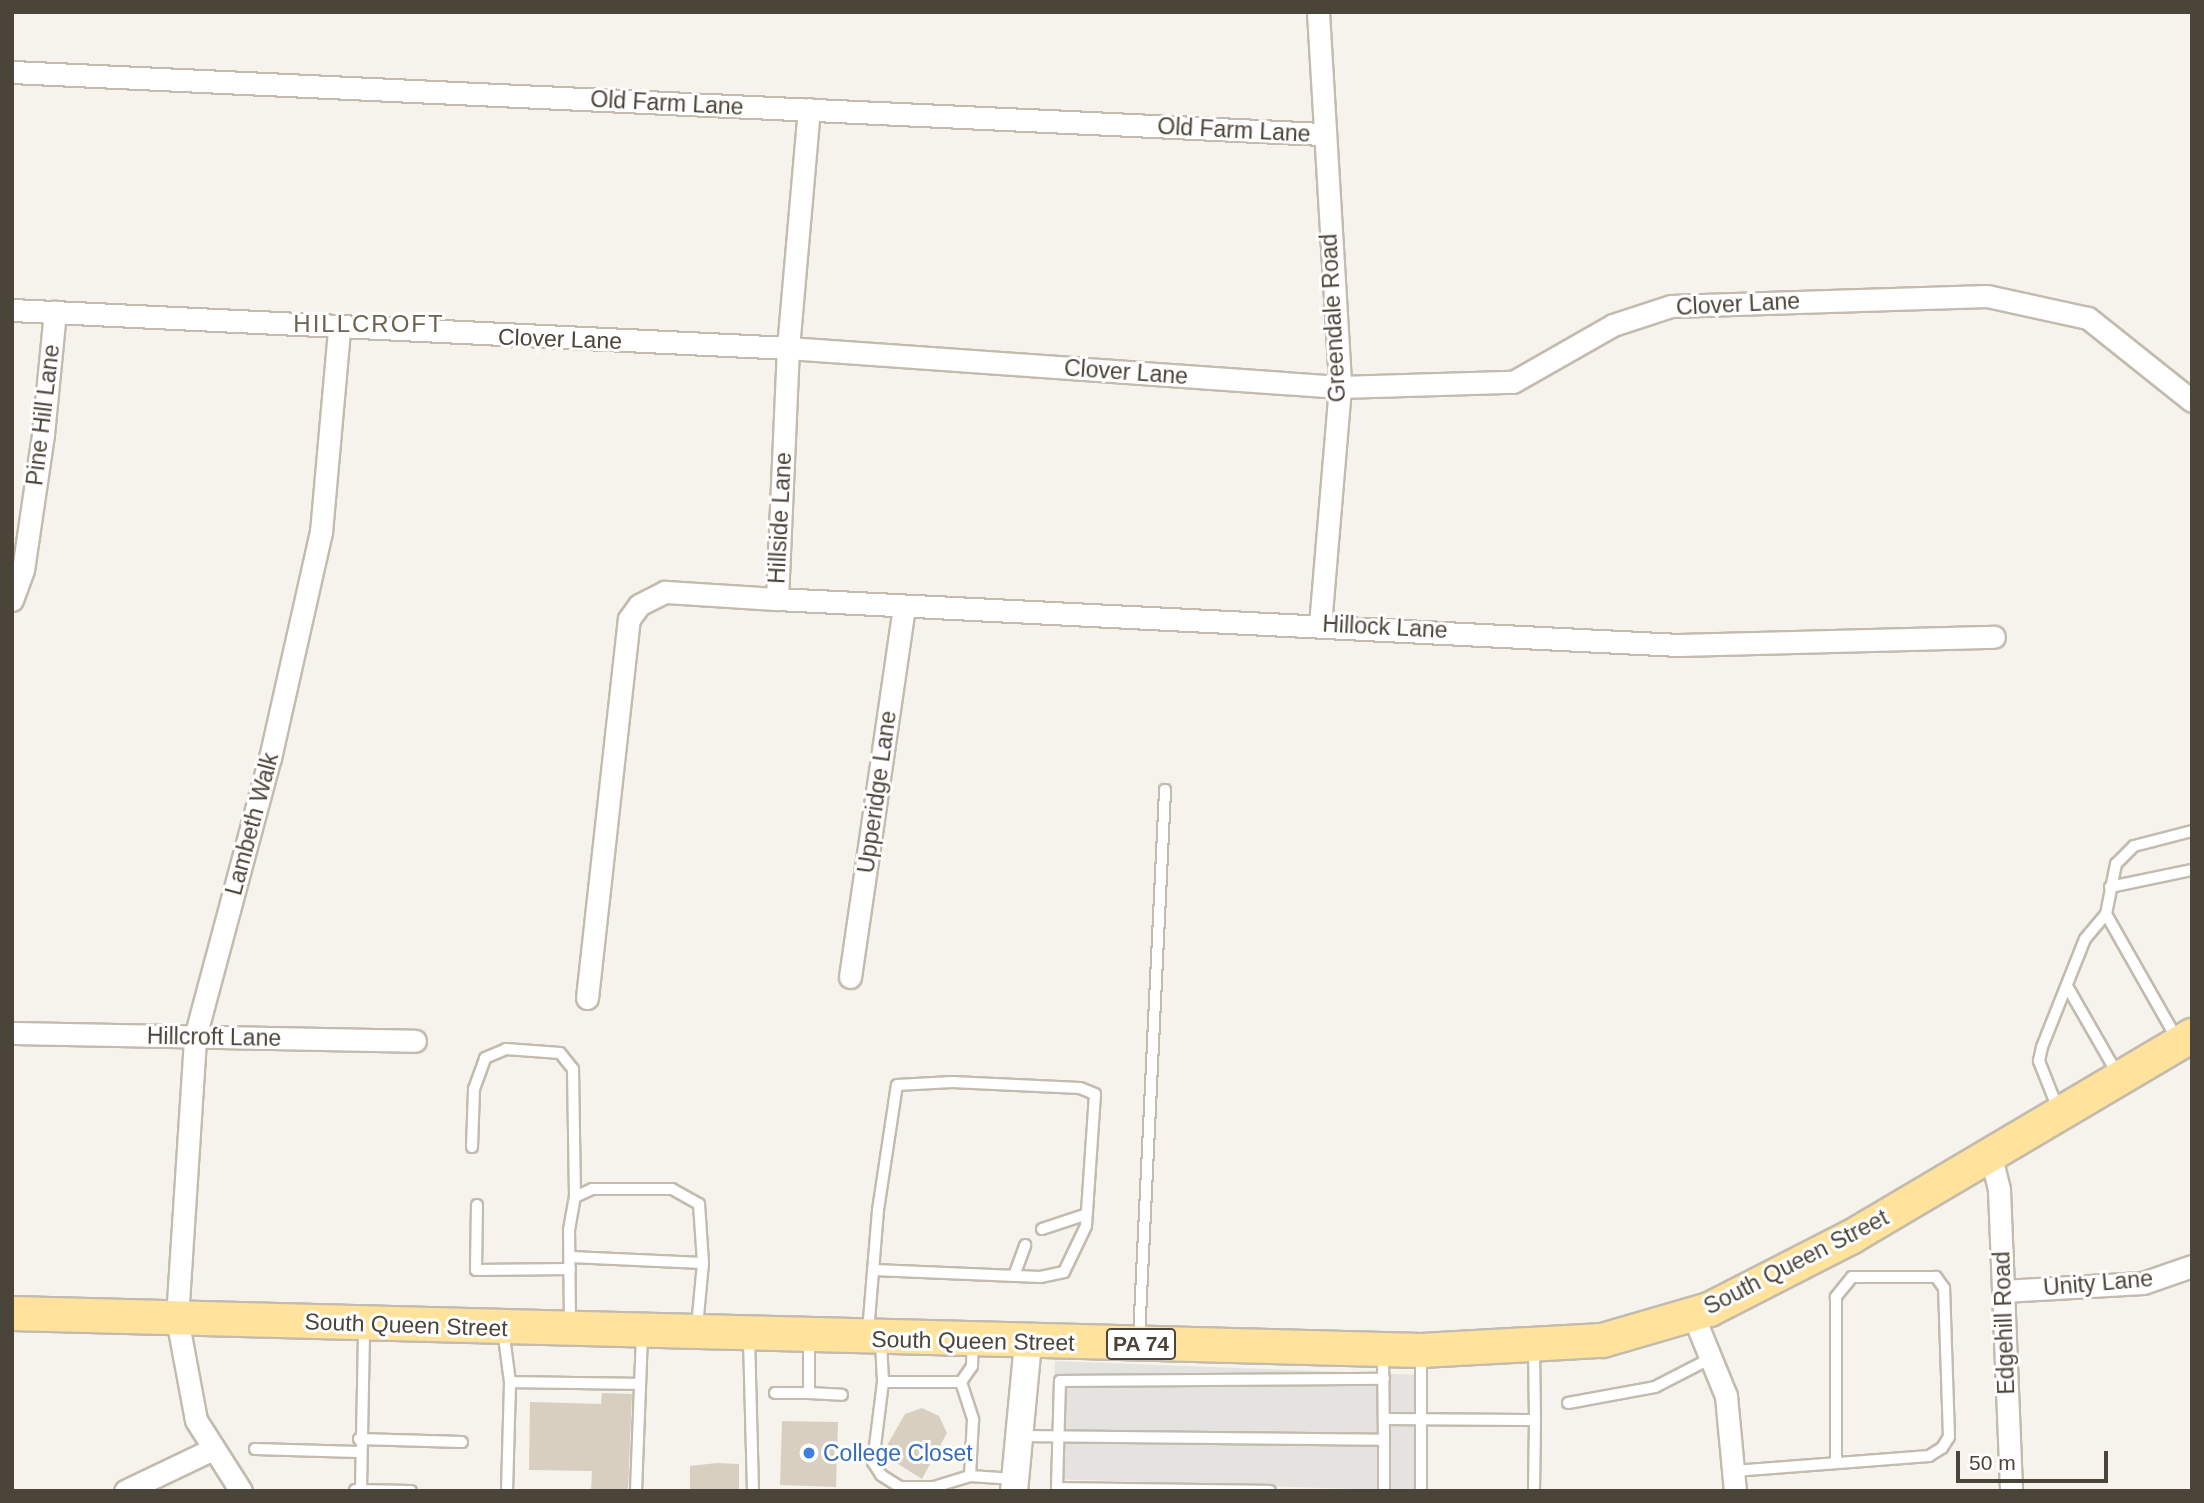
<!DOCTYPE html>
<style>
body{margin:0}
#map{position:relative;width:2204px;height:1503px;overflow:hidden;background:#f6f3ec;font-family:Helvetica,sans-serif}
div>[style]{position:absolute}
[style*='--x']{left:calc(var(--x)*1px);top:calc(var(--y)*1px);width:calc(var(--w)*1px);rotate:calc(var(--a)*1deg)}
.parking>*{inset:0;background:#e5e3e0}
.building>*{inset:0;background:#d8cfc1}
.roads{filter:drop-shadow(2px 0 #c2bbae) drop-shadow(-2px 0 #c2bbae) drop-shadow(0 2px #c2bbae) drop-shadow(0 -2px #c2bbae)}
.service>*{height:10px;margin:-5px;padding:0 5px;transform-origin:5px;border-radius:5px;background:#fff}
.minor>*{height:21px;margin:-10.5px;padding:0 10.5px;transform-origin:10.5px;border-radius:10.5px;background:#fff}
.tertiary>*{height:26px;margin:-13px;padding:0 13px;transform-origin:13px;border-radius:13px;background:#fff}
.primary>*{height:33px;margin:-16.5px;padding:0 16.5px;transform-origin:16.5px;border-radius:16.5px;background:#ffe39c}
.dots>*{width:19px;height:19px;translate:-50% -50%;box-sizing:border-box;border:4px solid #fff;border-radius:50%}
span{translate:-50% -50%;white-space:nowrap;text-align:center;line-height:1.15;-webkit-text-stroke:6px #fff;paint-order:stroke}
.shield-label span{padding:2px 5px;background:#fff;border:2px solid;border-radius:5px;-webkit-text-stroke-width:0}
.shield-label{font-size:21px;color:#4b4439;font-weight:700}
.street-label{font-size:23px;color:#4b4439}
.shop-label{font-size:23px;color:#366cbe}
.left{translate:0 -50%;text-align:left}
.neighbourhood-label{font-size:24px;color:#6e6250;letter-spacing:2px}
.frame{position:absolute;inset:0;border:14px solid #4b4439;pointer-events:none}
.scale{position:absolute;left:1956px;top:1451px;width:152px;height:32px;box-sizing:border-box;border:4px solid #4b4439;border-top:0;padding-left:9px;font-size:21px;line-height:24px;white-space:nowrap;color:#4b4439;-webkit-text-stroke:5px #fff;paint-order:stroke}
</style>
<div id="map">
<div class="parking">
<div style="clip-path:polygon(1055px 1361px,1420px 1375px,1415px 1491px,1050px 1479px)"></div>
</div>
<div class="building">
<div style="clip-path:polygon(602px 1393px,632px 1394px,628px 1491px,591px 1491px,592px 1471px,529px 1470px,530px 1402px,601px 1404px)"></div>
<div style="clip-path:polygon(922px 1408px,939px 1416px,947px 1433px,922px 1479px,882px 1454px,905px 1414px)"></div>
<div style="clip-path:polygon(782px 1421px,838px 1422px,836px 1487px,780px 1485px)"></div>
<div style="clip-path:polygon(717px 1463px,739px 1464px,739px 1491px,690px 1491px,690px 1466px)"></div>
</div>
<div class="roads">
<div class="service">
<div style="--x:2110;--y:887;--w:84;--a:-11.7"></div>
<div style="--x:2106;--y:914;--w:51;--a:-78.7"></div>
<div style="--x:2116;--y:864;--w:25;--a:-45"></div>
<div style="--x:2134;--y:846;--w:60;--a:-14.5"></div>
<div style="--x:2067;--y:986;--w:103;--a:60.2"></div>
<div style="--x:2058;--y:1109;--w:52;--a:-111.6"></div>
<div style="--x:2039;--y:1061;--w:14;--a:-78"></div>
<div style="--x:2042;--y:1047;--w:116;--a:-68.3"></div>
<div style="--x:2085;--y:939;--w:33;--a:-50"></div>
<div style="--x:2106;--y:914;--w:144;--a:60.4"></div>
<div style="--x:472;--y:1147;--w:58;--a:-88"></div>
<div style="--x:474;--y:1089;--w:33;--a:-70"></div>
<div style="--x:485;--y:1058;--w:23;--a:-23"></div>
<div style="--x:506;--y:1049;--w:54;--a:4.2"></div>
<div style="--x:560;--y:1053;--w:21;--a:51"></div>
<div style="--x:573;--y:1069;--w:128;--a:89.1"></div>
<div style="--x:477;--y:1205;--w:65;--a:90.9"></div>
<div style="--x:476;--y:1270;--w:94;--a:-0.6"></div>
<div style="--x:1042;--y:1229;--w:47;--a:-18.4"></div>
<div style="--x:570;--y:1257;--w:133;--a:2.6"></div>
<div style="--x:1014;--y:1276;--w:33;--a:-70"></div>
<div style="--x:570;--y:1323;--w:93;--a:-90.6"></div>
<div style="--x:569;--y:1230;--w:34;--a:-80"></div>
<div style="--x:575;--y:1197;--w:19;--a:-25"></div>
<div style="--x:592;--y:1189;--w:80;--a:0"></div>
<div style="--x:672;--y:1189;--w:31;--a:29"></div>
<div style="--x:699;--y:1204;--w:59;--a:86.1"></div>
<div style="--x:703;--y:1263;--w:64;--a:95.4"></div>
<div style="--x:503;--y:1329;--w:53;--a:82.5"></div>
<div style="--x:868;--y:1332;--w:122;--a:-85.3"></div>
<div style="--x:878;--y:1210;--w:126;--a:-81.4"></div>
<div style="--x:897;--y:1085;--w:55;--a:-3.1"></div>
<div style="--x:952;--y:1082;--w:128;--a:2.7"></div>
<div style="--x:1080;--y:1088;--w:16;--a:22"></div>
<div style="--x:1095;--y:1094;--w:132;--a:93.9"></div>
<div style="--x:1086;--y:1226;--w:51;--a:115.6"></div>
<div style="--x:1064;--y:1272;--w:24;--a:168"></div>
<div style="--x:1041;--y:1277;--w:168;--a:-177.6"></div>
<div style="--x:749;--y:1338;--w:153;--a:88.5"></div>
<div style="--x:1139;--y:1338;--w:549;--a:-87.28"></div>
<div style="--x:881;--y:1341;--w:41;--a:87.2"></div>
<div style="--x:883;--y:1382;--w:78;--a:0"></div>
<div style="--x:961;--y:1382;--w:19;--a:-55"></div>
<div style="--x:972;--y:1366;--w:24;--a:-88"></div>
<div style="--x:1421;--y:1353;--w:138;--a:90"></div>
<div style="--x:883;--y:1382;--w:81;--a:97.1"></div>
<div style="--x:873;--y:1462;--w:15;--a:58"></div>
<div style="--x:881;--y:1475;--w:22;--a:32"></div>
<div style="--x:900;--y:1487;--w:34;--a:0"></div>
<div style="--x:934;--y:1487;--w:38;--a:-17"></div>
<div style="--x:970;--y:1476;--w:45;--a:3.8"></div>
<div style="--x:961;--y:1382;--w:40;--a:72"></div>
<div style="--x:973;--y:1420;--w:56;--a:93.1"></div>
<div style="--x:775;--y:1393;--w:34;--a:0"></div>
<div style="--x:809;--y:1393;--w:54;--a:-90"></div>
<div style="--x:809;--y:1393;--w:33;--a:3"></div>
<div style="--x:1568;--y:1403;--w:88;--a:-10.4"></div>
<div style="--x:1655;--y:1387;--w:65;--a:-27.3"></div>
<div style="--x:1384;--y:1419;--w:151;--a:0.4"></div>
<div style="--x:1535;--y:1420;--w:73;--a:-90.8"></div>
<div style="--x:1020;--y:1436;--w:364;--a:0.6"></div>
<div style="--x:1384;--y:1440;--w:88;--a:-90.7"></div>
<div style="--x:359;--y:1439;--w:103;--a:1.7"></div>
<div style="--x:1384;--y:1440;--w:51;--a:90"></div>
<div style="--x:255;--y:1449;--w:103;--a:1.7"></div>
<div style="--x:1734;--y:1471;--w:196;--a:-4.4"></div>
<div style="--x:1929;--y:1456;--w:15;--a:-32"></div>
<div style="--x:1942;--y:1448;--w:13;--a:-58"></div>
<div style="--x:1949;--y:1437;--w:149;--a:-91.9"></div>
<div style="--x:1944;--y:1288;--w:14;--a:-126"></div>
<div style="--x:1936;--y:1277;--w:84;--a:180"></div>
<div style="--x:1852;--y:1277;--w:26;--a:129"></div>
<div style="--x:1836;--y:1297;--w:165;--a:90"></div>
<div style="--x:361;--y:1489;--w:162;--a:-88.9"></div>
<div style="--x:355;--y:1490;--w:56;--a:1"></div>
<div style="--x:507;--y:1491;--w:109;--a:-88.4"></div>
<div style="--x:510;--y:1382;--w:130;--a:0.9"></div>
<div style="--x:636;--y:1491;--w:158;--a:-87.8"></div>
<div style="--x:1270;--y:1491;--w:213;--a:-179.2"></div>
<div style="--x:1057;--y:1488;--w:107;--a:-88.4"></div>
<div style="--x:1060;--y:1381;--w:324;--a:-0.4"></div>
<div style="--x:1534;--y:1491;--w:71;--a:-89.2"></div>
</div>
<div class="minor">
<div style="--x:1318;--y:12;--w:376;--a:86.6"></div>
<div style="--x:1340;--y:387;--w:237;--a:94.8"></div>
<div style="--x:12;--y:72;--w:1312;--a:2.71"></div>
<div style="--x:12;--y:310;--w:777;--a:2.8"></div>
<div style="--x:788;--y:348;--w:553;--a:4.04"></div>
<div style="--x:1340;--y:387;--w:173;--a:-1.7"></div>
<div style="--x:1513;--y:382;--w:115;--a:-29.7"></div>
<div style="--x:1613;--y:325;--w:61;--a:-18.1"></div>
<div style="--x:1671;--y:306;--w:316;--a:-1.8"></div>
<div style="--x:1987;--y:296;--w:103;--a:12.3"></div>
<div style="--x:2088;--y:318;--w:133;--a:38.6"></div>
<div style="--x:777;--y:599;--w:904;--a:2.92"></div>
<div style="--x:1680;--y:645;--w:314;--a:-1.5"></div>
<div style="--x:12;--y:600;--w:32;--a:-70"></div>
<div style="--x:23;--y:570;--w:137;--a:-81.6"></div>
<div style="--x:43;--y:434;--w:123;--a:-84.4"></div>
<div style="--x:850;--y:977;--w:375;--a:-81.7"></div>
<div style="--x:587;--y:998;--w:381;--a:-83.7"></div>
<div style="--x:629;--y:619;--w:17;--a:-54"></div>
<div style="--x:639;--y:605;--w:29;--a:-27"></div>
<div style="--x:665;--y:592;--w:112;--a:3.6"></div>
<div style="--x:777;--y:599;--w:251;--a:-87.5"></div>
<div style="--x:788;--y:348;--w:240;--a:-85"></div>
<div style="--x:12;--y:1033;--w:403;--a:1.1"></div>
<div style="--x:1991;--y:1157;--w:34;--a:76"></div>
<div style="--x:1999;--y:1190;--w:301;--a:87.7"></div>
<div style="--x:2003;--y:1291;--w:140;--a:-3.3"></div>
<div style="--x:2143;--y:1283;--w:52;--a:-19.1"></div>
<div style="--x:1693;--y:1315;--w:87;--a:67.8"></div>
<div style="--x:1726;--y:1396;--w:95;--a:84.6"></div>
<div style="--x:125;--y:1491;--w:98;--a:-25.5"></div>
<div style="--x:241;--y:1491;--w:84;--a:-122.4"></div>
<div style="--x:196;--y:1420;--w:104;--a:-100.6"></div>
<div style="--x:177;--y:1318;--w:282;--a:-86.3"></div>
<div style="--x:195;--y:1037;--w:289;--a:-75"></div>
<div style="--x:270;--y:758;--w:232;--a:-77.3"></div>
<div style="--x:321;--y:532;--w:203;--a:-84.9"></div>
</div>
<div class="tertiary">
<div style="--x:1014;--y:1491;--w:149;--a:-84.6"></div>
</div>
<div class="primary">
<div style="--x:12;--y:1313;--w:1409;--a:1.5"></div>
<div style="--x:1421;--y:1350;--w:181;--a:-3.2"></div>
<div style="--x:1602;--y:1340;--w:111;--a:-16.2"></div>
<div style="--x:1709;--y:1309;--w:158;--a:-27.1"></div>
<div style="--x:1850;--y:1237;--w:397;--a:-30.6"></div>
</div>
</div>
<div class="dots">
<div style="left:809px;top:1453px;background:#3f7fe0"></div>
</div>
<div class="shield-label">
<span style="left:1141px;top:1344px">PA 74</span>
</div>
<div class="street-label">
<span style="left:667px;top:103px;rotate:3deg">Old Farm Lane</span>
<span style="left:1234px;top:130px;rotate:3deg">Old Farm Lane</span>
<span style="left:1738px;top:304px;rotate:-3deg">Clover Lane</span>
<span style="left:1333px;top:318px;rotate:-93deg">Greendale Road</span>
<span style="left:560px;top:339px;rotate:2deg">Clover Lane</span>
<span style="left:1126px;top:372px;rotate:4deg">Clover Lane</span>
<span style="left:43px;top:415px;rotate:-83deg">Pine Hill Lane</span>
<span style="left:780px;top:518px;rotate:-87deg">Hillside Lane</span>
<span style="left:1385px;top:627px;rotate:3deg">Hillock Lane</span>
<span style="left:877px;top:792px;rotate:-82deg">Upperidge Lane</span>
<span style="left:252px;top:824px;rotate:-75deg">Lambeth Walk</span>
<span style="left:214px;top:1037px;rotate:1deg">Hillcroft Lane</span>
<span style="left:1796px;top:1262px;rotate:-27deg">South Queen Street</span>
<span style="left:2098px;top:1283px;rotate:-5deg">Unity Lane</span>
<span style="left:2004px;top:1323px;rotate:-92deg">Edgehill Road</span>
<span style="left:406px;top:1325px;rotate:2deg">South Queen Street</span>
<span style="left:973px;top:1341px;rotate:1deg">South Queen Street</span>
</div>
<div class="shop-label">
<span class="left" style="left:823px;top:1453px">College Closet</span>
</div>
<div class="neighbourhood-label">
<span style="left:369px;top:324px">HILLCROFT</span>
</div>
<div class="frame"></div>
<div class="scale">50 m</div>
</div>
